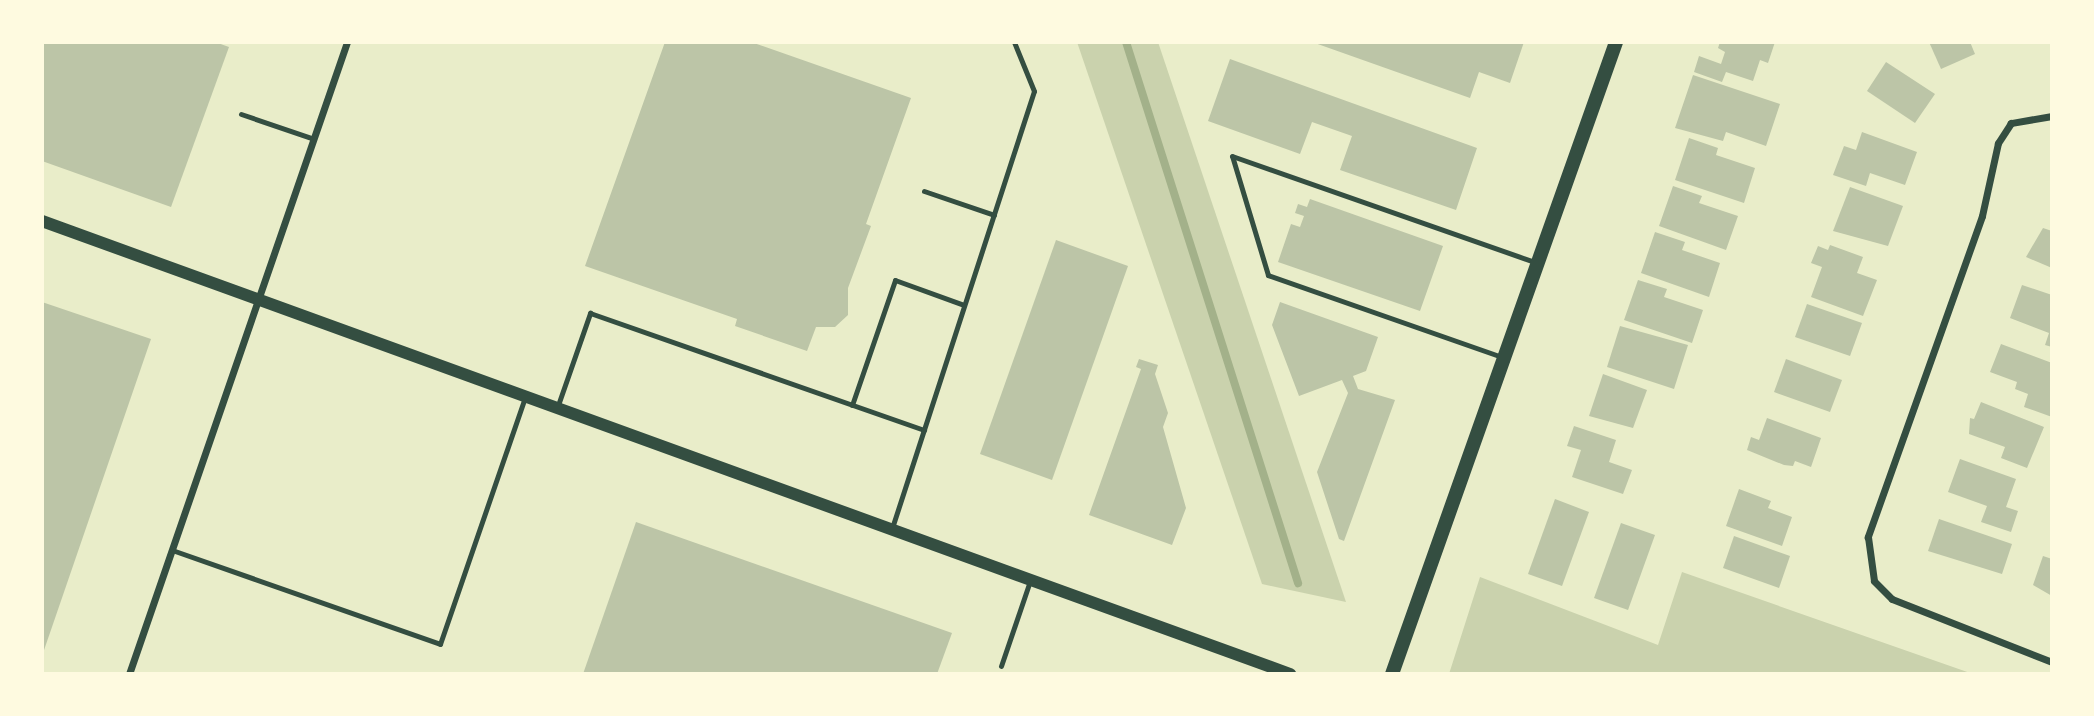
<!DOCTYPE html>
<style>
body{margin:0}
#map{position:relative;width:2094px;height:716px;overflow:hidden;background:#e9edc9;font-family:Bitter,serif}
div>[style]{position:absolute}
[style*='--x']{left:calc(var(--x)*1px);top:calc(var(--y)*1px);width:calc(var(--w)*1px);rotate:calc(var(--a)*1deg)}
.green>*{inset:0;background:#cad2ad}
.stream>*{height:8px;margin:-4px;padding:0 4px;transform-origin:4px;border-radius:4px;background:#a3b18a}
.building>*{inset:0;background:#bcc5a7}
.service>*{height:5px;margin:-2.5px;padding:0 2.5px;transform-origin:2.5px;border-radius:2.5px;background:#344e41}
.minor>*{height:7px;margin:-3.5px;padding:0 3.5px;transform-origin:3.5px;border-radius:3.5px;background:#344e41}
.tertiary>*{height:12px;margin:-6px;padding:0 6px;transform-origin:6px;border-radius:6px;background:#344e41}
.secondary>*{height:14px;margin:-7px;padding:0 7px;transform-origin:7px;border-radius:7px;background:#344e41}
span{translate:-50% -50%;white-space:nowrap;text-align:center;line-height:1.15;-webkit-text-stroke:6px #fefae0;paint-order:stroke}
.frame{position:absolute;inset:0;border:44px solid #fefae0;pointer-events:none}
</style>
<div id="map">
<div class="green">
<div style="clip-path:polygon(1077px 42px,1158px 42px,1346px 602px,1262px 584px)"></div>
<div style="clip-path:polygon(1682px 572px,1973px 674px,1449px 674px,1480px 577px,1658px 645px)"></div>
</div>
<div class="stream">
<div style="--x:1126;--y:42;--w:568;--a:72.36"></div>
</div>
<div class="building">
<div style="clip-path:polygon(42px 42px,215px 42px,229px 47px,171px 207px,42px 161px)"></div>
<div style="clip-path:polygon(665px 42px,751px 42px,911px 98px,866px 224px,871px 226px,848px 288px,848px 315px,835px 327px,816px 327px,807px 351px,735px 326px,737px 319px,585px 266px)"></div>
<div style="clip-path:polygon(1312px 42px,1524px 42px,1510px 83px,1479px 72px,1470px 98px)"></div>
<div style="clip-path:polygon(1720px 42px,1775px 42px,1768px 63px,1760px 60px,1753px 81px,1726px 72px,1722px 82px,1694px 72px,1699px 56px,1721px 64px,1725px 52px,1718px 48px)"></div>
<div style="clip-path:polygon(1929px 42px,1970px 42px,1975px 54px,1941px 69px)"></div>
<div style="clip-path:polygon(1230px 59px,1477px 148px,1456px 210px,1340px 170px,1352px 136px,1312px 122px,1300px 154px,1208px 121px)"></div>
<div style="clip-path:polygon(1886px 62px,1935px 94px,1915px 123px,1867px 91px)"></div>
<div style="clip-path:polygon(1693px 75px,1780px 104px,1766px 146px,1726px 132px,1723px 141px,1675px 128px)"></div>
<div style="clip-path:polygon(1862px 132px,1917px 152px,1905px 185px,1870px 173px,1866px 186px,1833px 175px,1844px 146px,1856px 150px)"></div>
<div style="clip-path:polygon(1689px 138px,1718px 148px,1716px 155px,1755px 168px,1744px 203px,1675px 180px)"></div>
<div style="clip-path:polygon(1673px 186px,1702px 196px,1699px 203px,1738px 216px,1726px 250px,1659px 226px)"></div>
<div style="clip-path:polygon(1850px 187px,1903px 206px,1888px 246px,1833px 231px)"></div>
<div style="clip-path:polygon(1310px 199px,1443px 246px,1420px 311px,1278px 262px,1291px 224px,1300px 227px,1304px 216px,1295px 213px,1298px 204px,1307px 207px)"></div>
<div style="clip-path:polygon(2043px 228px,2052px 231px,2052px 268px,2026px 257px)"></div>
<div style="clip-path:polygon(1655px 232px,1685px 242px,1682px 250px,1720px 263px,1709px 297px,1641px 273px)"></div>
<div style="clip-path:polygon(1056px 240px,1128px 266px,1052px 480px,980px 454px)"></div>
<div style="clip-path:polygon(1830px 245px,1863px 257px,1857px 273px,1877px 280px,1863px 316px,1811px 297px,1822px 267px,1811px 263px,1818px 246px,1828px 250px)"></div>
<div style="clip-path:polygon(1638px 280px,1667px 289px,1664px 297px,1703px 310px,1692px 343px,1624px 320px)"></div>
<div style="clip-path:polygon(2022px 285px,2052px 295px,2052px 347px,2045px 345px,2049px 333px,2010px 318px)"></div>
<div style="clip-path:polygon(42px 302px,151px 339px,42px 656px)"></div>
<div style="clip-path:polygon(1280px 302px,1378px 337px,1366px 371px,1353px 376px,1358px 389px,1395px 400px,1344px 541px,1339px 539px,1317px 472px,1348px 393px,1342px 380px,1299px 396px,1272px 325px)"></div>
<div style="clip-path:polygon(1807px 304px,1862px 323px,1850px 356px,1795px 337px)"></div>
<div style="clip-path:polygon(1620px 326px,1688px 345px,1674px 389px,1607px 367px)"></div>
<div style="clip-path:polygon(2001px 344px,2052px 363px,2052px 417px,2024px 407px,2028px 394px,2015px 389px,2017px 382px,1990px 372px)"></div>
<div style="clip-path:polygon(1139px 359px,1158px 365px,1155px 374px,1168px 413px,1163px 427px,1186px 508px,1172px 545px,1089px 515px,1141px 369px,1136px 367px)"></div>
<div style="clip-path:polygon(1786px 359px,1842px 380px,1830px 412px,1774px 392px)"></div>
<div style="clip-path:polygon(1603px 374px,1647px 390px,1633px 428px,1589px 416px)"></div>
<div style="clip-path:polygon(1981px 402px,2044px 427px,2027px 468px,2001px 458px,2005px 447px,1969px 434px,1970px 418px,1974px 419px)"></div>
<div style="clip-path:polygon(1767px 418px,1821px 438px,1811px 467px,1795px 461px,1793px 466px,1784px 465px,1747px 450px,1751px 437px,1759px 440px)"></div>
<div style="clip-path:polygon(1574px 426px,1616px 440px,1609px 462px,1632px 470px,1623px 494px,1572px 477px,1581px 450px,1567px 446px)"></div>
<div style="clip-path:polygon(1960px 459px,2016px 479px,2006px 507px,2018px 511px,2011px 532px,1981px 522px,1987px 506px,1948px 492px)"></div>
<div style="clip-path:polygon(1739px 489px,1771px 501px,1768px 508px,1792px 517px,1782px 546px,1726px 526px)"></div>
<div style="clip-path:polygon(1555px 499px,1589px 512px,1562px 586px,1528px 574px)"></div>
<div style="clip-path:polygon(1939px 519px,2012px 544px,2002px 574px,1928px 551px)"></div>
<div style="clip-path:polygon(636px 522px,952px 633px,937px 674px,583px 674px)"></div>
<div style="clip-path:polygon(1621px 523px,1655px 535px,1628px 610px,1594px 598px)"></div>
<div style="clip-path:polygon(1734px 536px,1790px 556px,1779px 588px,1723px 568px)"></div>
<div style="clip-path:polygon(2043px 556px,2052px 559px,2052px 596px,2033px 585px)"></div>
</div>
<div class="service">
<div style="--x:241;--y:114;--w:77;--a:18.9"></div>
<div style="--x:924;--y:191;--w:74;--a:18.9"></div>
<div style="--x:1502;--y:357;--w:248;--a:-160.7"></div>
<div style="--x:1268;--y:275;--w:124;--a:-106.8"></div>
<div style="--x:1232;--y:156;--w:321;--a:19.3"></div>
<div style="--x:852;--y:405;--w:132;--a:-71"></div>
<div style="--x:895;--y:280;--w:73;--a:19.9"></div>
<div style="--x:557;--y:408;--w:101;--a:-70.8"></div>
<div style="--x:590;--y:313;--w:354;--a:19.3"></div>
<div style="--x:892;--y:528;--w:459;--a:-72"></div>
<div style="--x:1034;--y:91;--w:53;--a:-112.2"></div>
<div style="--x:172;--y:550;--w:284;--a:19.3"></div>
<div style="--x:440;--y:644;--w:261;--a:-71"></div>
<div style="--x:1001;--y:666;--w:90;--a:-71.2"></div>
</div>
<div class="minor">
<div style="--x:2052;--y:116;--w:42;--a:170.3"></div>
<div style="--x:2011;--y:123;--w:24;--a:123"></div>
<div style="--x:1998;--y:143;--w:75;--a:102.4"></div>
<div style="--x:1982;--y:216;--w:341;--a:109.6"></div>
<div style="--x:1868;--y:537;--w:44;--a:82.2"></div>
<div style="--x:1874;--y:581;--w:25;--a:45"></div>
<div style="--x:1892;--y:599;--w:172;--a:21.5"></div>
<div style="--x:129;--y:674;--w:669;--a:-70.97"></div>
</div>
<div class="tertiary">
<div style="--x:42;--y:221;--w:1328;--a:19.95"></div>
</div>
<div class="secondary">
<div style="--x:1392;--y:674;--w:671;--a:-70.48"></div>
</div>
<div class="frame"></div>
</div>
